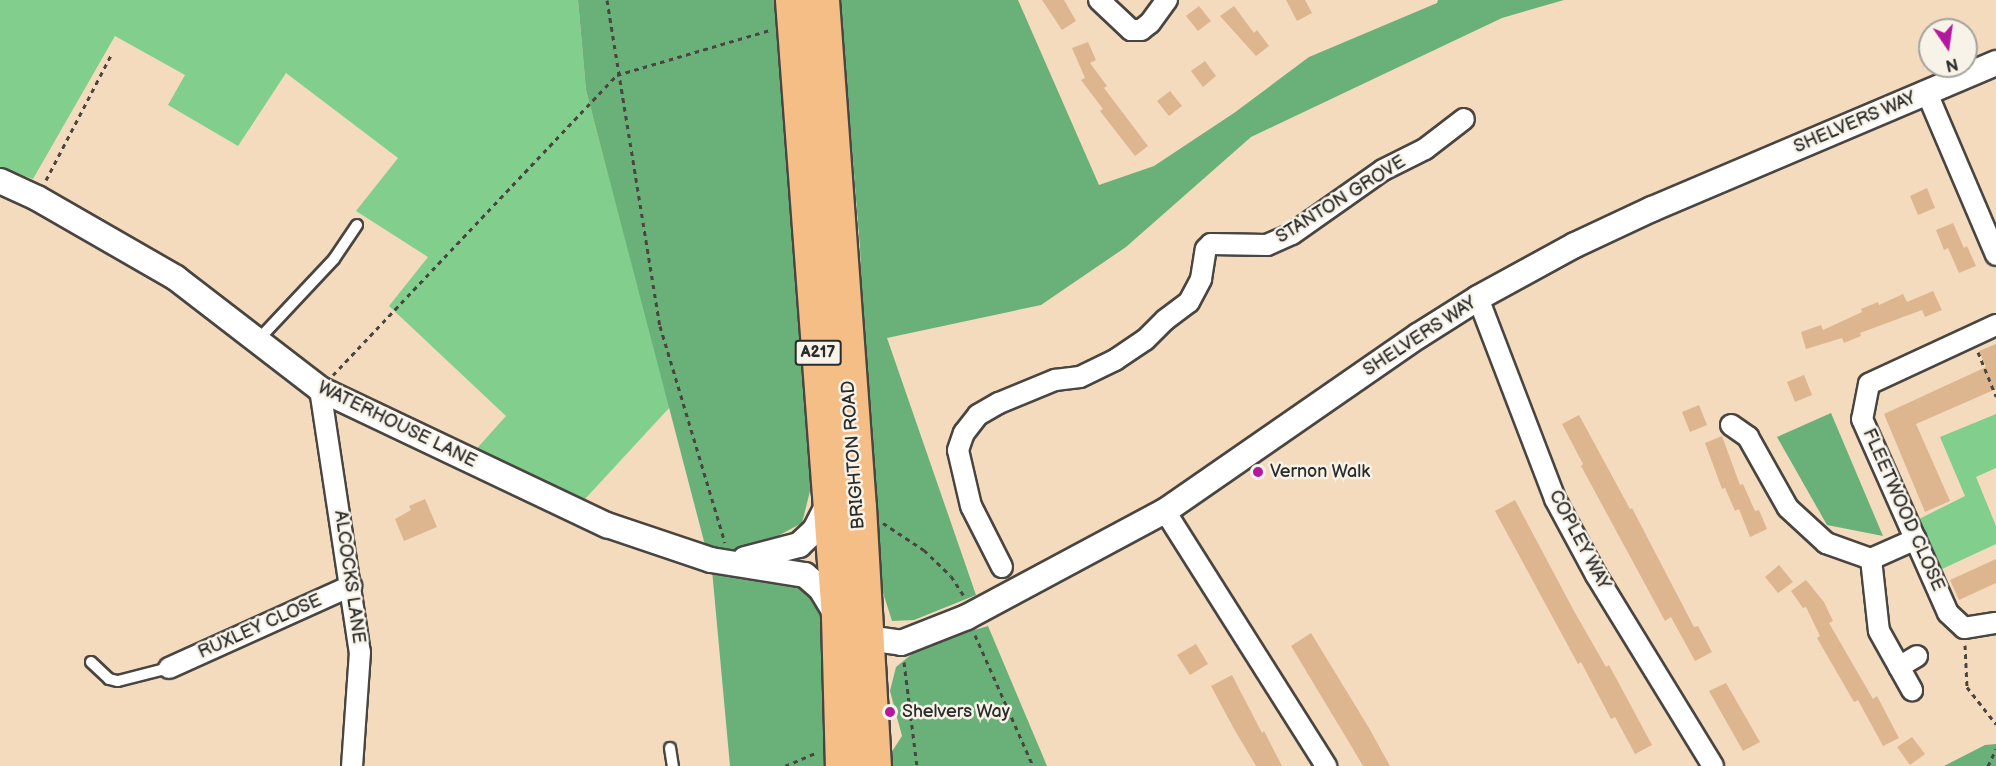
<!DOCTYPE html>
<style>
body{margin:0}
#map{position:relative;width:1996px;height:766px;overflow:hidden;background:#f4dbbe;font-family:"Balsamiq Sans",sans-serif}
div>[style]{position:absolute}
[style*='--x']{left:calc(var(--x)*1px);top:calc(var(--y)*1px);width:calc(var(--w)*1px);rotate:calc(var(--a)*1deg)}
.green>*{inset:0;background:#82ce8c}
.forest>*{inset:0;background:#69b178}
.building>*{inset:0;background:#ddb68f}
.path>*{height:3px;margin-top:-1.5px;transform-origin:0;background:repeating-linear-gradient(90deg,#494541 0 4.5px,transparent 0 9px)}
.roads{filter:drop-shadow(2px 0 #494541) drop-shadow(-2px 0 #494541) drop-shadow(0 2px #494541) drop-shadow(0 -2px #494541)}
.service>*{height:10px;margin:-5px;padding:0 5px;transform-origin:5px;border-radius:5px;background:#fff}
.minor>*{height:20px;margin:-10px;padding:0 10px;transform-origin:10px;border-radius:10px;background:#fff}
.tertiary>*{height:24px;margin:-12px;padding:0 12px;transform-origin:12px;border-radius:12px;background:#fff}
.trunk>*{height:33px;margin:-16.5px;padding:0 16.5px;transform-origin:16.5px;border-radius:16.5px;background:#f6be87}
.dots>*{width:16px;height:16px;translate:-50% -50%;box-sizing:border-box;border:3px solid #f7f3e8;border-radius:50%}
span{translate:-50% -50%;white-space:nowrap;text-align:center;line-height:1.15;-webkit-text-stroke:5px #f7f3e8;paint-order:stroke}
.shield-label span{padding:2px 4px;background:#f7f3e8;border:2px solid;border-radius:4px;-webkit-text-stroke-width:0}
.shield-label{font-size:16px;color:#2b2b2b;font-weight:700}
.street-label{font-size:18px;color:#2b2b2b}
.poi-label{font-size:18px;color:#2b2b2b}
.left{translate:0 -50%;text-align:left}
.north{position:absolute;left:1918px;top:18px;width:60px;height:60px;box-sizing:border-box;background:#f7f3e8;border:2px solid #a5a39c;border-radius:50%;rotate:167deg;font-size:16px;font-weight:700;line-height:24px;text-align:center;color:#2b2b2b}
.north::after{content:'';display:block;margin:auto;width:21px;height:27px;background:#b5179e;clip-path:polygon(50% 0,100% 100%,50% 72%,0 100%)}
</style>
<div id="map">
<div class="green">
<div style="clip-path:polygon(0 0,578px 0,586px 90px,670px 407px,585px 499px,471px 455px,506px 416px,389px 306px,428px 257px,356px 211px,398px 158px,286px 73px,238px 146px,168px 105px,185px 75px,115px 36px,33px 179px,0 167px)"></div>
<div style="clip-path:polygon(1996px 414px,1996px 468px,1976px 477px,1996px 526px,1996px 544px,1942px 569px,1919px 519px,1965px 496px,1940px 437px)"></div>
</div>
<div class="forest">
<div style="clip-path:polygon(578px 0,780px 0,812px 483px,802px 523px,763px 544px,728px 553px,706px 549px,586px 90px)"></div>
<div style="clip-path:polygon(840px 0,1018px 0,1099px 185px,1154px 166px,1234px 113px,1309px 57px,1437px 3px,1438px 0,1564px 0,1502px 18px,1251px 137px,1126px 247px,1041px 305px,887px 338px,976px 595px,914px 620px,892px 621px,879px 580px,869px 469px,860px 248px)"></div>
<div style="clip-path:polygon(1831px 413px,1883px 536px,1827px 525px,1777px 437px)"></div>
<div style="clip-path:polygon(712px 570px,807px 587px,821px 607px,830px 766px,730px 766px)"></div>
<div style="clip-path:polygon(988px 626px,1047px 766px,892px 766px,891px 753px,902px 736px,890px 691px,896px 667px,923px 645px)"></div>
<div style="clip-path:polygon(1996px 744px,1996px 766px,1944px 766px,1985px 745px)"></div>
</div>
<div class="building">
<div style="clip-path:polygon(1042px 0,1064px 0,1076px 21px,1062px 30px)"></div>
<div style="clip-path:polygon(1286px 0,1305px 0,1312px 13px,1297px 21px)"></div>
<div style="clip-path:polygon(1199px 6px,1211px 21px,1198px 31px,1186px 16px)"></div>
<div style="clip-path:polygon(1234px 6px,1254px 33px,1257px 30px,1269px 46px,1256px 56px,1220px 16px)"></div>
<div style="clip-path:polygon(1088px 42px,1096px 60px,1090px 63px,1107px 86px,1104px 88px,1148px 146px,1135px 156px,1100px 111px,1103px 109px,1081px 80px,1085px 78px,1072px 48px)"></div>
<div style="clip-path:polygon(1205px 61px,1216px 76px,1203px 87px,1191px 71px)"></div>
<div style="clip-path:polygon(1170px 91px,1182px 106px,1169px 116px,1157px 101px)"></div>
<div style="clip-path:polygon(1927px 188px,1935px 208px,1918px 215px,1910px 196px)"></div>
<div style="clip-path:polygon(1953px 223px,1964px 248px,1967px 246px,1976px 266px,1959px 273px,1948px 248px,1944px 250px,1936px 230px)"></div>
<div style="clip-path:polygon(1933px 291px,1942px 310px,1925px 317px,1922px 310px,1860px 333px,1861px 336px,1844px 343px,1842px 338px,1806px 349px,1801px 332px,1821px 325px,1823px 330px,1862px 312px,1861px 309px,1878px 302px,1879px 305px,1903px 294px,1907px 302px)"></div>
<div style="clip-path:polygon(1996px 344px,1996px 389px,1916px 424px,1950px 501px,1925px 512px,1884px 414px,1986px 367px,1979px 351px)"></div>
<div style="clip-path:polygon(1804px 375px,1812px 395px,1795px 402px,1787px 382px)"></div>
<div style="clip-path:polygon(1699px 405px,1707px 425px,1690px 432px,1682px 412px)"></div>
<div style="clip-path:polygon(1579px 415px,1630px 509px,1632px 508px,1694px 627px,1698px 626px,1712px 652px,1695px 661px,1671px 617px,1665px 621px,1581px 466px,1583px 464px,1562px 424px)"></div>
<div style="clip-path:polygon(1722px 436px,1740px 485px,1743px 484px,1755px 511px,1759px 510px,1767px 529px,1750px 537px,1739px 509px,1735px 511px,1725px 488px,1722px 489px,1705px 443px)"></div>
<div style="clip-path:polygon(425px 499px,437px 527px,404px 541px,395px 519px,411px 510px,409px 506px)"></div>
<div style="clip-path:polygon(1515px 500px,1574px 611px,1606px 667px,1609px 665px,1652px 745px,1635px 754px,1615px 717px,1611px 719px,1581px 662px,1578px 664px,1495px 511px)"></div>
<div style="clip-path:polygon(1996px 559px,1996px 583px,1959px 600px,1950px 580px)"></div>
<div style="clip-path:polygon(1779px 565px,1793px 582px,1778px 593px,1765px 577px)"></div>
<div style="clip-path:polygon(1806px 580px,1824px 602px,1833px 621px,1829px 623px,1873px 699px,1877px 696px,1899px 738px,1883px 746px,1858px 700px,1854px 702px,1817px 638px,1820px 636px,1806px 607px,1803px 608px,1791px 591px)"></div>
<div style="clip-path:polygon(1311px 633px,1369px 728px,1390px 766px,1363px 766px,1356px 754px,1291px 646px)"></div>
<div style="clip-path:polygon(1196px 644px,1208px 664px,1190px 675px,1177px 655px)"></div>
<div style="clip-path:polygon(1232px 675px,1262px 733px,1264px 731px,1282px 766px,1256px 766px,1234px 729px,1211px 686px)"></div>
<div style="clip-path:polygon(1726px 683px,1760px 742px,1743px 751px,1709px 691px)"></div>
<div style="clip-path:polygon(1912px 737px,1925px 754px,1910px 765px,1897px 747px)"></div>
</div>
<div class="path">
<div style="--x:607;--y:0;--w:330;--a:80.8"></div>
<div style="--x:660;--y:326;--w:226;--a:73.3"></div>
<div style="--x:46;--y:180;--w:143;--a:-62.5"></div>
<div style="--x:1978;--y:352;--w:48;--a:67.8"></div>
<div style="--x:333;--y:375;--w:413;--a:-46.6"></div>
<div style="--x:617;--y:75;--w:159;--a:-16.4"></div>
<div style="--x:883;--y:523;--w:49;--a:33.4"></div>
<div style="--x:924;--y:550;--w:37;--a:44"></div>
<div style="--x:951;--y:576;--w:24;--a:57"></div>
<div style="--x:975;--y:635;--w:143;--a:66.1"></div>
<div style="--x:1965;--y:645;--w:42;--a:87.3"></div>
<div style="--x:1967;--y:687;--w:47;--a:51.9"></div>
<div style="--x:904;--y:662;--w:105;--a:82.9"></div>
<div style="--x:785;--y:766;--w:34;--a:-23"></div>
<div style="--x:1988;--y:766;--w:19;--a:-65"></div>
</div>
<div class="roads">
<div class="service">
<div style="--x:258;--y:340;--w:111;--a:-46.8"></div>
<div style="--x:334;--y:259;--w:41;--a:-55.9"></div>
<div style="--x:91;--y:662;--w:25;--a:43"></div>
<div style="--x:109;--y:679;--w:9;--a:13"></div>
<div style="--x:118;--y:681;--w:53;--a:-14.3"></div>
<div style="--x:670;--y:748;--w:18;--a:81"></div>
</div>
<div class="minor">
<div style="--x:1099;--y:0;--w:44;--a:43.2"></div>
<div style="--x:1131;--y:30;--w:10;--a:0"></div>
<div style="--x:1141;--y:30;--w:11;--a:-38"></div>
<div style="--x:1150;--y:23;--w:29;--a:-54"></div>
<div style="--x:1927;--y:93;--w:176;--a:66.9"></div>
<div style="--x:1478;--y:298;--w:215;--a:69"></div>
<div style="--x:1555;--y:499;--w:86;--a:61.7"></div>
<div style="--x:1596;--y:575;--w:224;--a:58.5"></div>
<div style="--x:1996;--y:325;--w:140;--a:155.1"></div>
<div style="--x:1869;--y:384;--w:36;--a:101"></div>
<div style="--x:1862;--y:419;--w:212;--a:66.1"></div>
<div style="--x:1948;--y:613;--w:22;--a:43"></div>
<div style="--x:1964;--y:628;--w:32;--a:-9"></div>
<div style="--x:320;--y:389;--w:266;--a:81.4"></div>
<div style="--x:360;--y:652;--w:114;--a:94"></div>
<div style="--x:1731;--y:425;--w:21;--a:35"></div>
<div style="--x:1748;--y:437;--w:81;--a:60.6"></div>
<div style="--x:1788;--y:508;--w:52;--a:42.6"></div>
<div style="--x:1826;--y:543;--w:48;--a:19.6"></div>
<div style="--x:1871;--y:559;--w:72;--a:83.7"></div>
<div style="--x:1879;--y:631;--w:68;--a:60.8"></div>
<div style="--x:1165;--y:511;--w:302;--a:57.7"></div>
<div style="--x:1871;--y:559;--w:49;--a:-24"></div>
<div style="--x:1002;--y:567;--w:68;--a:-116.9"></div>
<div style="--x:971;--y:506;--w:57;--a:-103.1"></div>
<div style="--x:958;--y:450;--w:18;--a:-71"></div>
<div style="--x:964;--y:433;--w:23;--a:-52"></div>
<div style="--x:978;--y:415;--w:24;--a:-30"></div>
<div style="--x:999;--y:403;--w:61;--a:-22.3"></div>
<div style="--x:1055;--y:380;--w:25;--a:-7"></div>
<div style="--x:1080;--y:377;--w:39;--a:-26"></div>
<div style="--x:1115;--y:360;--w:36;--a:-34"></div>
<div style="--x:1145;--y:340;--w:28;--a:-45"></div>
<div style="--x:1165;--y:320;--w:30;--a:-37"></div>
<div style="--x:1189;--y:302;--w:26;--a:-62"></div>
<div style="--x:1201;--y:279;--w:30;--a:-81"></div>
<div style="--x:1206;--y:249;--w:7;--a:-45"></div>
<div style="--x:1211;--y:244;--w:56;--a:1"></div>
<div style="--x:1267;--y:245;--w:27;--a:-24"></div>
<div style="--x:1292;--y:234;--w:111;--a:-35.1"></div>
<div style="--x:1383;--y:170;--w:47;--a:-26.6"></div>
<div style="--x:1425;--y:149;--w:49;--a:-37.6"></div>
<div style="--x:1899;--y:667;--w:21;--a:-31"></div>
<div style="--x:169;--y:668;--w:200;--a:-24.3"></div>
</div>
<div class="tertiary">
<div style="--x:0;--y:181;--w:41;--a:24.7"></div>
<div style="--x:37;--y:198;--w:160;--a:29.9"></div>
<div style="--x:176;--y:278;--w:182;--a:37.6"></div>
<div style="--x:320;--y:389;--w:318;--a:25.4"></div>
<div style="--x:607;--y:525;--w:110;--a:18.6"></div>
<div style="--x:711;--y:560;--w:95;--a:9.1"></div>
<div style="--x:805;--y:575;--w:21;--a:41"></div>
<div style="--x:821;--y:589;--w:29;--a:59"></div>
<div style="--x:745;--y:559;--w:56;--a:-14.5"></div>
<div style="--x:799;--y:545;--w:22;--a:-43"></div>
<div style="--x:815;--y:530;--w:31;--a:-63"></div>
<div style="--x:867;--y:638;--w:34;--a:8"></div>
<div style="--x:901;--y:643;--w:71;--a:-21.5"></div>
<div style="--x:967;--y:617;--w:225;--a:-28.2"></div>
<div style="--x:1165;--y:511;--w:308;--a:-34.7"></div>
<div style="--x:1418;--y:336;--w:71;--a:-32.3"></div>
<div style="--x:1478;--y:298;--w:111;--a:-28.7"></div>
<div style="--x:1575;--y:245;--w:85;--a:-25.1"></div>
<div style="--x:1652;--y:209;--w:374;--a:-23"></div>
</div>
<div class="trunk">
<div style="--x:792;--y:0;--w:618;--a:85.73"></div>
<div style="--x:838;--y:616;--w:150;--a:88.5"></div>
<div style="--x:822;--y:0;--w:508;--a:85.83"></div>
<div style="--x:859;--y:507;--w:259;--a:86.7"></div>
</div>
</div>
<div class="dots">
<div style="left:1258px;top:472px;background:#b5179e"></div>
<div style="left:890px;top:712px;background:#b5179e"></div>
</div>
<div class="shield-label">
<span style="left:818px;top:353px">A217</span>
</div>
<div class="street-label">
<span style="left:1855px;top:123px;rotate:-23deg">SHELVERS WAY</span>
<span style="left:1341px;top:200px;rotate:-32deg">STANTON GROVE</span>
<span style="left:1420px;top:337px;rotate:-33deg">SHELVERS WAY</span>
<span style="left:397px;top:425px;rotate:26deg">WATERHOUSE LANE</span>
<span style="left:854px;top:455px;rotate:-94deg">BRIGHTON ROAD</span>
<span style="left:1903px;top:510px;rotate:66deg">FLEETWOOD CLOSE</span>
<span style="left:1579px;top:540px;rotate:62deg">COPLEY WAY</span>
<span style="left:349px;top:577px;rotate:82deg">ALCOCKS LANE</span>
<span style="left:260px;top:627px;rotate:-24deg">RUXLEY CLOSE</span>
</div>
<div class="poi-label">
<span class="left" style="left:1270px;top:472px">Vernon Walk</span>
<span class="left" style="left:902px;top:712px">Shelvers Way</span>
</div>
<div class="north">N</div>
</div>
